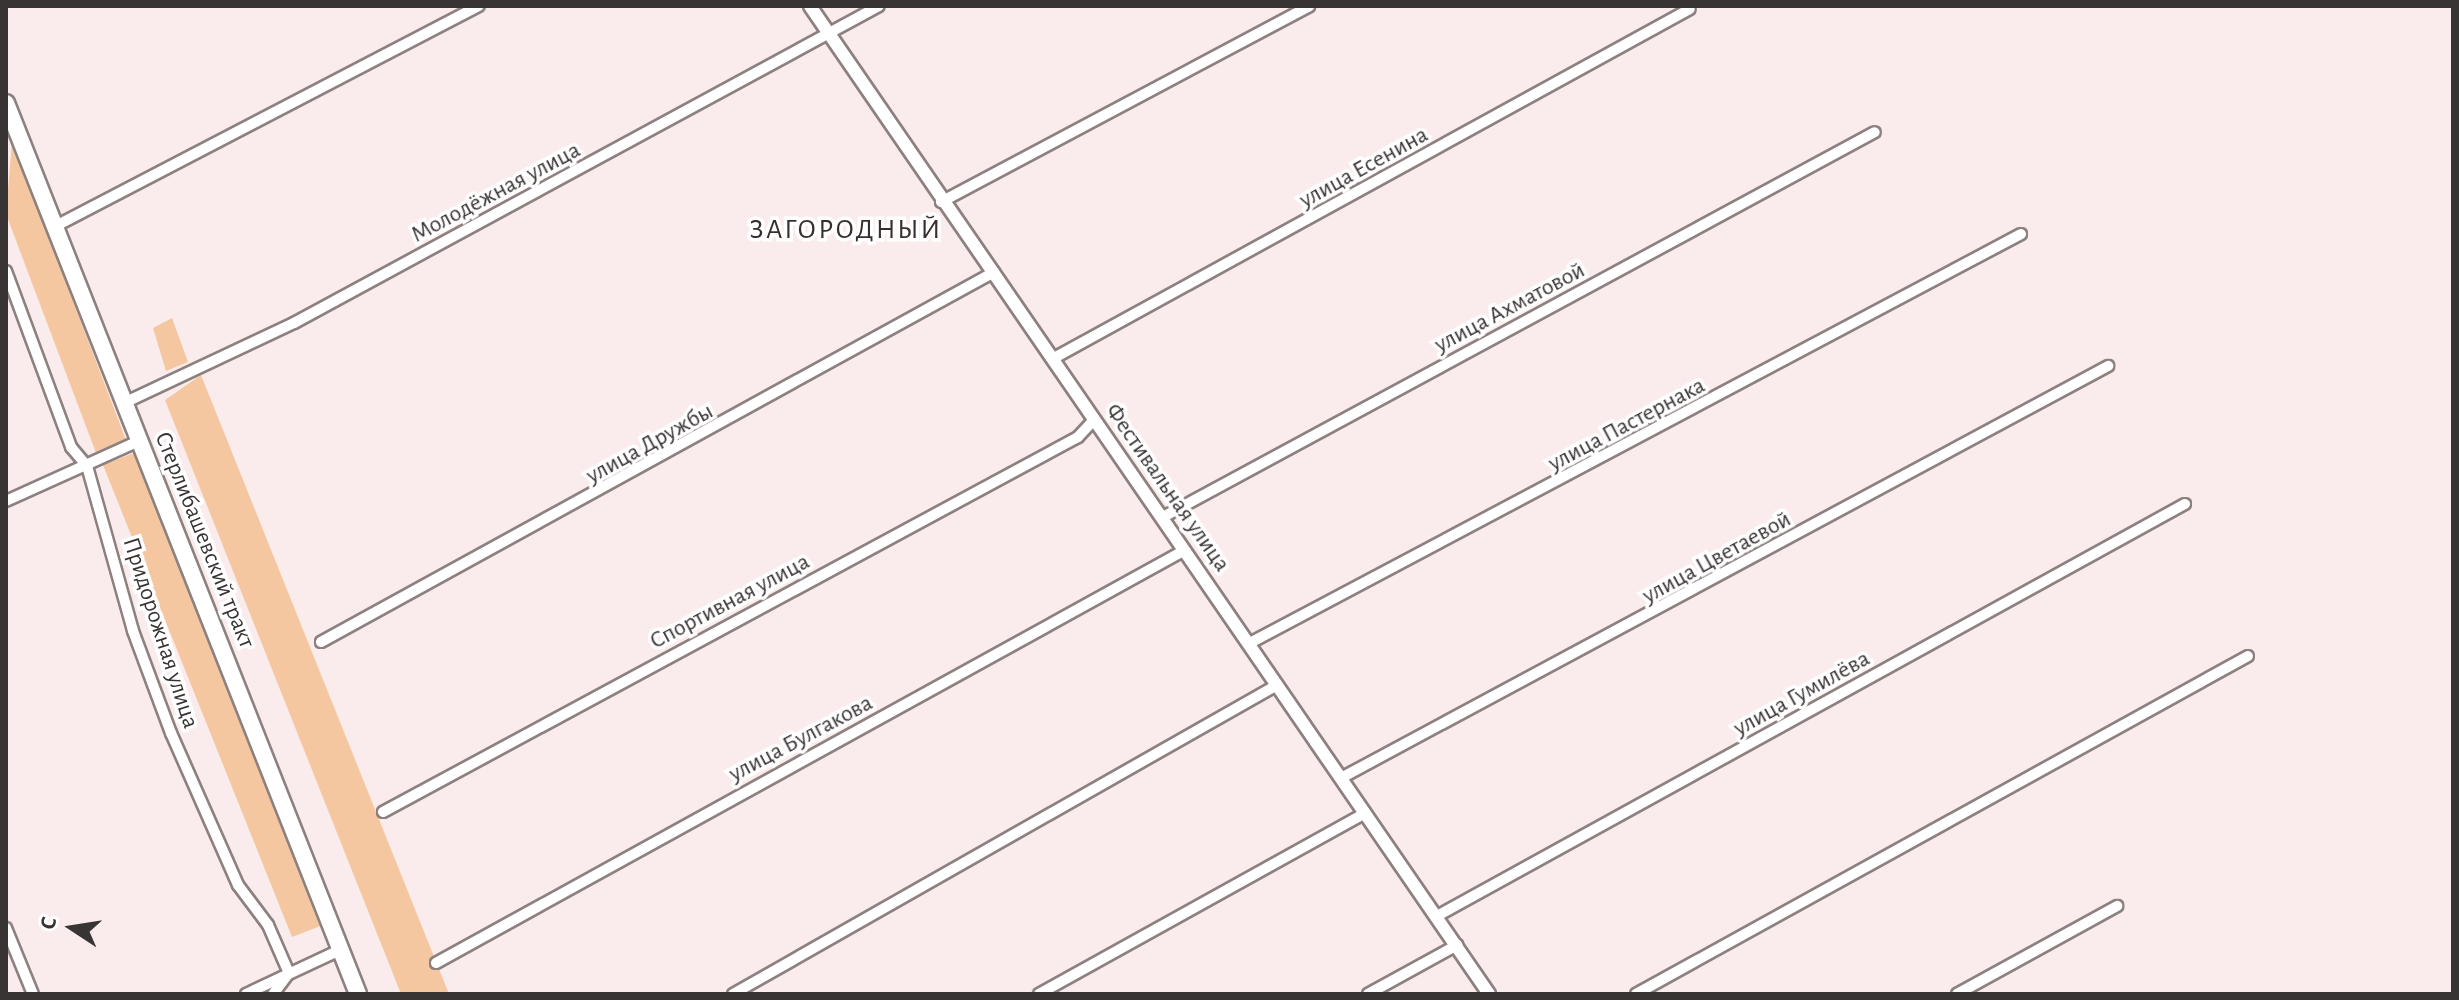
<!DOCTYPE html>
<meta charset="utf-8">
<style>
body{margin:0}
#map{position:relative;width:2459px;height:1000px;overflow:hidden;background:#faecec;font-family:"Alegreya Sans",sans-serif}
div>[style]{position:absolute}
[style*='--x']{left:calc(var(--x)*1px);top:calc(var(--y)*1px);width:calc(var(--w)*1px);rotate:calc(var(--a)*1deg)}
.green>*{inset:0;background:#f5c7a0}
.roads{filter:drop-shadow(2px 0 #8d8180) drop-shadow(-2px 0 #8d8180) drop-shadow(0 2px #8d8180) drop-shadow(0 -2px #8d8180)}
.minor>*{height:10px;margin:-5px;padding:0 5px;transform-origin:5px;border-radius:5px;background:#fff}
.tertiary>*{height:12px;margin:-6px;padding:0 6px;transform-origin:6px;border-radius:6px;background:#fff}
.primary>*{height:16px;margin:-8px;padding:0 8px;transform-origin:8px;border-radius:8px;background:#fff}
span{translate:-50% -50%;white-space:nowrap;text-align:center;line-height:1.15;-webkit-text-stroke:7px #fff;paint-order:stroke}
.street-label{font-size:24px;color:#393434}
.quarter-label{font-size:28px;color:#382e2e;letter-spacing:2px}
.frame{position:absolute;inset:0;border:8px solid #393434;pointer-events:none}
.north{position:absolute;left:32px;top:888px;width:80px;height:80px;-webkit-text-stroke:6px #fff;paint-order:stroke;rotate:282deg;font-size:22px;font-weight:700;line-height:32px;text-align:center;color:#393434}
.north::after{content:'';display:block;margin:auto;width:28px;height:36px;background:#393434;clip-path:polygon(50% 0,100% 100%,50% 72%,0 100%)}
</style>
<div id="map">
<div class="green">
<div style="clip-path:polygon(12px 141px,126px 440px,96px 453px,6px 214px)"></div>
<div style="clip-path:polygon(172px 318px,188px 362px,166px 371px,153px 328px)"></div>
<div style="clip-path:polygon(201px 375px,449px 994px,401px 994px,165px 400px)"></div>
<div style="clip-path:polygon(134px 453px,323px 925px,292px 937px,103px 465px)"></div>
</div>
<div class="roads">
<div class="minor">
<div style="--x:941;--y:202;--w:417;--a:-28"></div>
<div style="--x:54;--y:227;--w:479;--a:-27.5"></div>
<div style="--x:6;--y:271;--w:188;--a:69.7"></div>
<div style="--x:71;--y:447;--w:25;--a:50"></div>
<div style="--x:87;--y:466;--w:171;--a:74.4"></div>
<div style="--x:133;--y:631;--w:109;--a:69.6"></div>
<div style="--x:171;--y:733;--w:166;--a:66.2"></div>
<div style="--x:238;--y:885;--w:50;--a:53.1"></div>
<div style="--x:268;--y:925;--w:52;--a:66.4"></div>
<div style="--x:289;--y:973;--w:26;--a:127"></div>
<div style="--x:1054;--y:358;--w:725;--a:-28.76"></div>
<div style="--x:124;--y:403;--w:188;--a:-25.2"></div>
<div style="--x:294;--y:323;--w:665;--a:-28.45"></div>
<div style="--x:6;--y:501;--w:146;--a:-24.3"></div>
<div style="--x:1163;--y:517;--w:809;--a:-28.4"></div>
<div style="--x:321;--y:642;--w:768;--a:-28.8"></div>
<div style="--x:1248;--y:644;--w:875;--a:-27.94"></div>
<div style="--x:1341;--y:778;--w:871;--a:-28.24"></div>
<div style="--x:383;--y:812;--w:790;--a:-28.35"></div>
<div style="--x:1078;--y:437;--w:22;--a:-47"></div>
<div style="--x:1437;--y:916;--w:854;--a:-28.85"></div>
<div style="--x:6;--y:928;--w:71;--a:67.8"></div>
<div style="--x:436;--y:963;--w:855;--a:-28.87"></div>
<div style="--x:246;--y:994;--w:104;--a:-25.1"></div>
<div style="--x:733;--y:994;--w:626;--a:-29.6"></div>
<div style="--x:1039;--y:994;--w:373;--a:-29"></div>
<div style="--x:1368;--y:994;--w:102;--a:-28.8"></div>
<div style="--x:1636;--y:994;--w:699;--a:-28.91"></div>
<div style="--x:1957;--y:994;--w:183;--a:-28.8"></div>
</div>
<div class="tertiary">
<div style="--x:810;--y:6;--w:1199;--a:55.5"></div>
</div>
<div class="primary">
<div style="--x:6;--y:103;--w:958;--a:68.44"></div>
</div>
</div>
<div class="street-label">
<span style="left:1364px;top:168px;rotate:-29deg">улица Есенина</span>
<span style="left:496px;top:193px;rotate:-28deg">Молодёжная улица</span>
<span style="left:1510px;top:308px;rotate:-28deg">улица Ахматовой</span>
<span style="left:1627px;top:425px;rotate:-28deg">улица Пастернака</span>
<span style="left:650px;top:444px;rotate:-29deg">улица Дружбы</span>
<span style="left:1167px;top:488px;rotate:55deg">Фестивальная улица</span>
<span style="left:204px;top:540px;rotate:68deg">Стерлибашевский тракт</span>
<span style="left:1717px;top:558px;rotate:-29deg">улица Цветаевой</span>
<span style="left:730px;top:602px;rotate:-28deg">Спортивная улица</span>
<span style="left:160px;top:633px;rotate:72deg">Придорожная улица</span>
<span style="left:1802px;top:694px;rotate:-29deg">улица Гумилёва</span>
<span style="left:801px;top:739px;rotate:-28deg">улица Булгакова</span>
</div>
<div class="quarter-label">
<span style="left:846px;top:230px">ЗАГОРОДНЫЙ</span>
</div>
<div class="frame"></div>
<div class="north">С</div>
</div>
